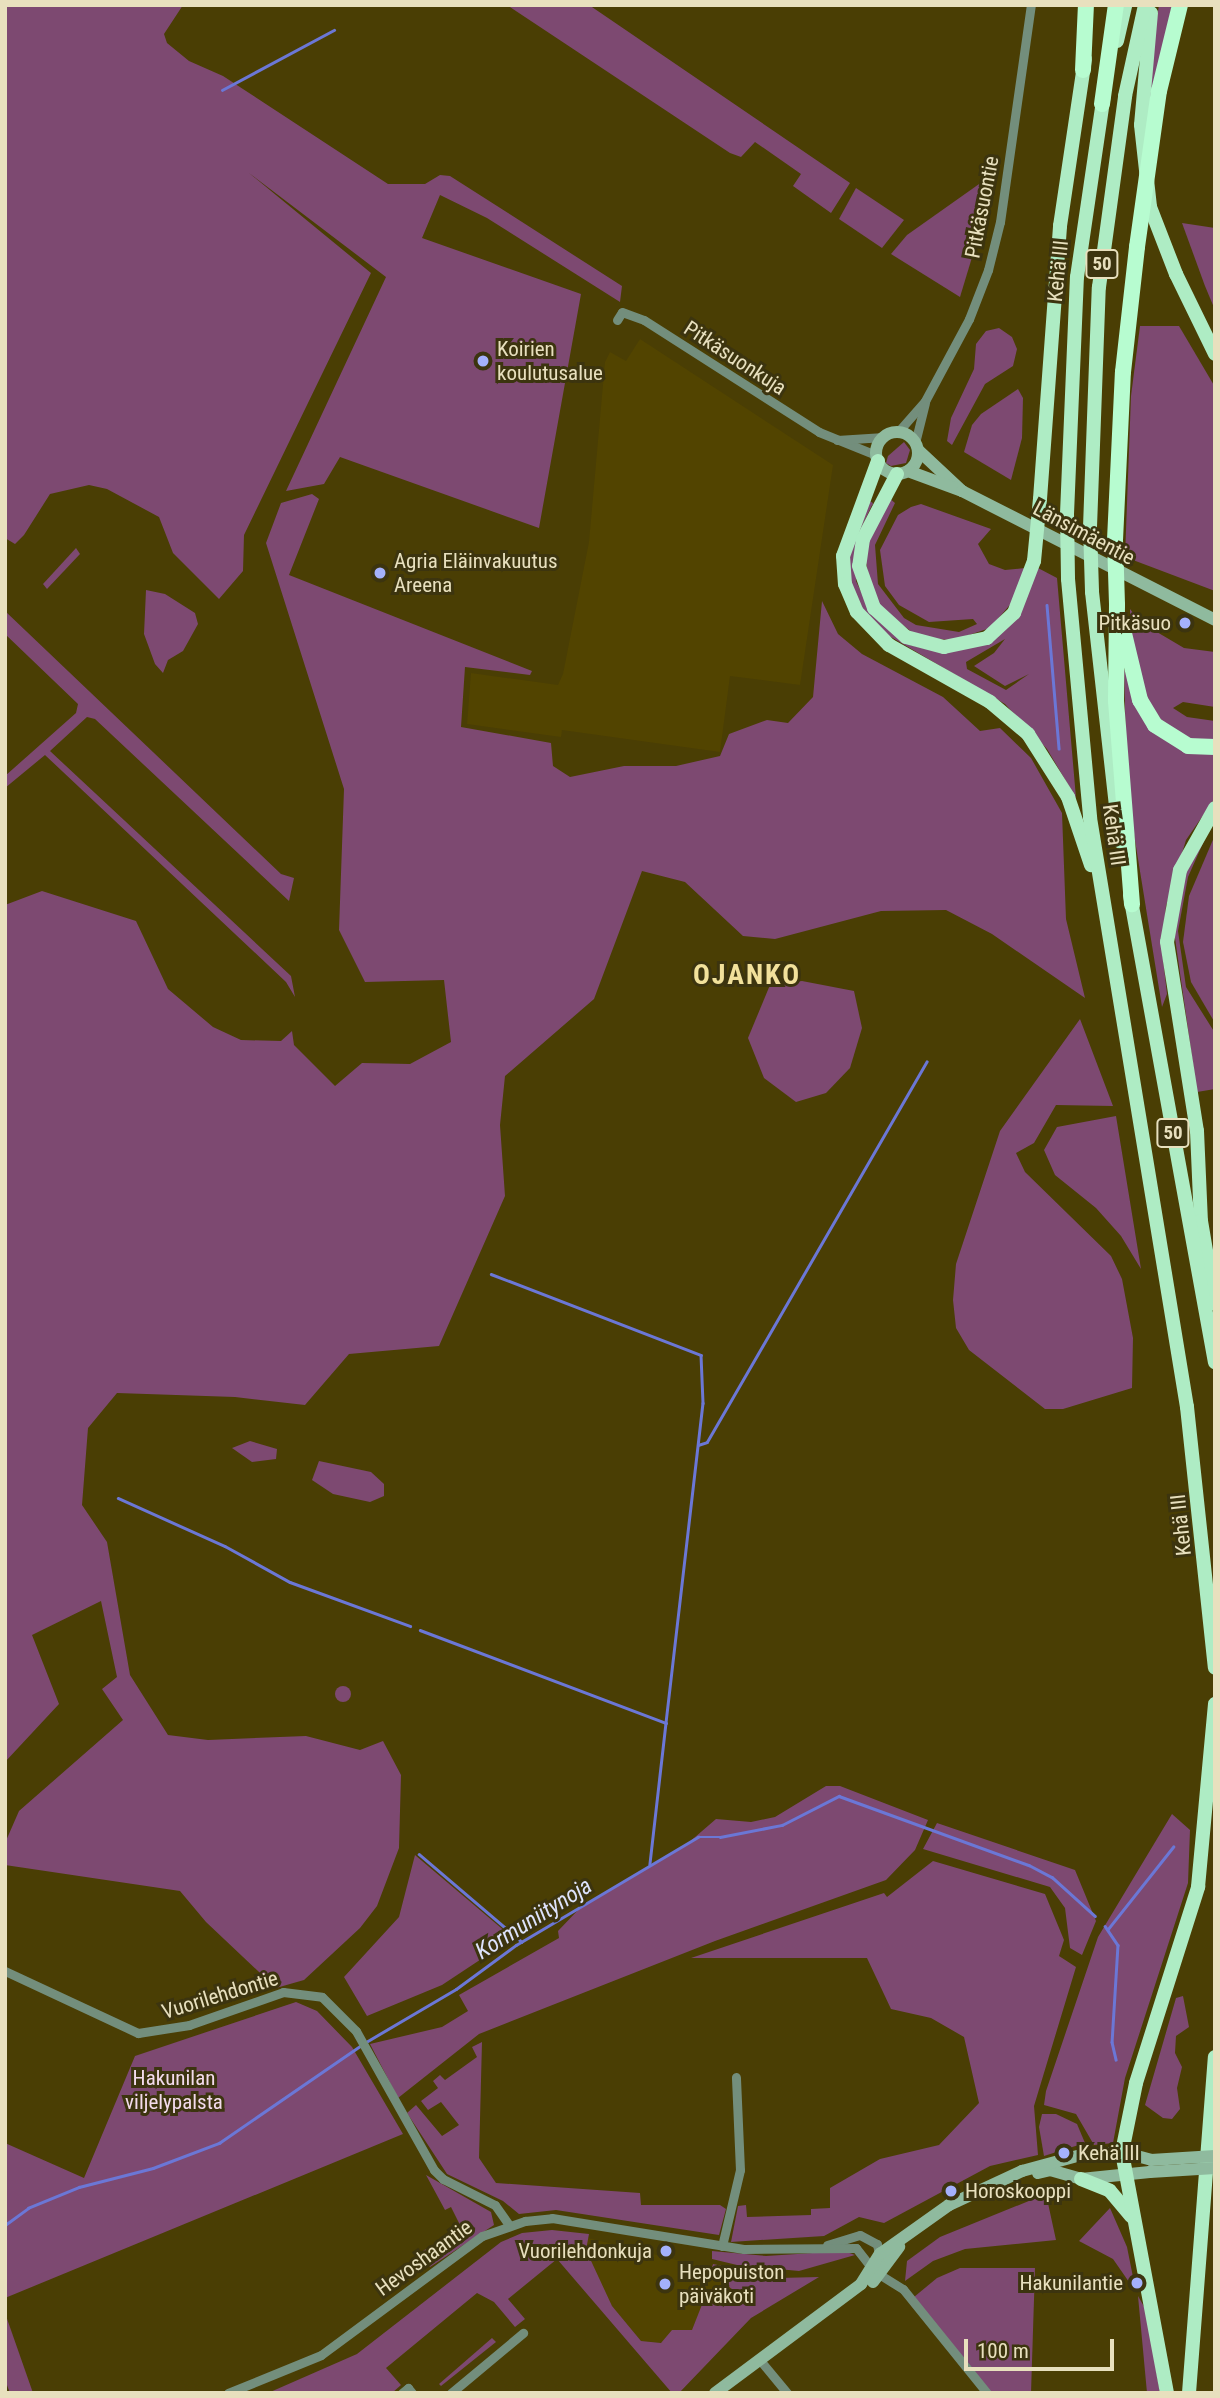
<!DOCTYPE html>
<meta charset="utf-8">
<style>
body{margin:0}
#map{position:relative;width:1220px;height:2398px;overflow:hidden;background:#4a3e04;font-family:"Roboto Condensed",sans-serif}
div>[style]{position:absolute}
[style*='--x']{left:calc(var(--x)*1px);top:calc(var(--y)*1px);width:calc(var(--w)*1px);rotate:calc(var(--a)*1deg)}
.built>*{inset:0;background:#524400}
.green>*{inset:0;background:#7d4971}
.round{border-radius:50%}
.stream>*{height:2.5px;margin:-1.25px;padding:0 1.25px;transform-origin:1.25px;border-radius:1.25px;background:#6b77d6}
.minor>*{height:9px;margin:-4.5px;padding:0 4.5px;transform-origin:4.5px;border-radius:4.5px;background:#738e7c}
.secondary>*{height:12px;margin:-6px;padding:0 6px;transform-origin:6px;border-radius:6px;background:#8fba9e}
.secondary>.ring{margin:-6px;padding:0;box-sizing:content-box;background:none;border:12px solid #8fba9e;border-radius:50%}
.trunk>*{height:14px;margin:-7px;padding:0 7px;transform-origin:7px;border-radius:7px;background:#aeecc4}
.motorway>*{height:16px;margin:-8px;padding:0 8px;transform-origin:8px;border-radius:8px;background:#b7fcd0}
.secondary-bridge>*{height:12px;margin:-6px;padding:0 6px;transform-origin:6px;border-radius:6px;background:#8fba9e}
.trunk-bridge>*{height:14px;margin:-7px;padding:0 7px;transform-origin:7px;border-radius:7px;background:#aeecc4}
.motorway-bridge>*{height:16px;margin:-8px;padding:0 8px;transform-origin:8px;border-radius:8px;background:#b7fcd0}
.dots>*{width:19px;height:19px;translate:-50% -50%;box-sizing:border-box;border:4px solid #3c340f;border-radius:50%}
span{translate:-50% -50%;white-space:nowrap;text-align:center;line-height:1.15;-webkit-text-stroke:6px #3c340f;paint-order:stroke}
.shield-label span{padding:2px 5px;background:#3c340f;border:2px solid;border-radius:5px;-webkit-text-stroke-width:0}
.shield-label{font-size:19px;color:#e8e0be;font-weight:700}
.street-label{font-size:21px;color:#e8e0be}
.poi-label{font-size:21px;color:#e8e0be}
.left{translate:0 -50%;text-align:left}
.right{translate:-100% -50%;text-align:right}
.park-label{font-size:21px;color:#f3dbec}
.water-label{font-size:23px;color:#dee3fc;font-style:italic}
.district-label{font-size:28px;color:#f2e19b;font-weight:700;letter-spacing:2px}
.frame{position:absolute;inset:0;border:7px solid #e8e0be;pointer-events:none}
.scale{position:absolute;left:964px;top:2339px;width:150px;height:32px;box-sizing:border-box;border:4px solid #e8e0be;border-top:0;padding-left:9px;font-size:21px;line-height:24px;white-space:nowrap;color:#e8e0be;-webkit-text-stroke:5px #3c340f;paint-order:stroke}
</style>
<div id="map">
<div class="built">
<div style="clip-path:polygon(640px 339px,833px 465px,800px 685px,730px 676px,720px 752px,562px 730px,561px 737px,467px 724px,471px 673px,558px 685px,563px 674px,589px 542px,605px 362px,610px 352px,626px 361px)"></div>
<div style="clip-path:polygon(564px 2232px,737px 2275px,736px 2293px,676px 2344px,641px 2341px,562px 2247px)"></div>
</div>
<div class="green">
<div style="clip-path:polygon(5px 5px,183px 5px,164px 34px,167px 43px,189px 61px,223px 76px,388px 184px,425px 184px,440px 175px,450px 176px,622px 286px,620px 302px,487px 218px,440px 195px,422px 238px,581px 294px,539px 528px,340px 457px,324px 484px,286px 491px,386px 277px,249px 173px,371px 273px,244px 535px,243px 571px,219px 599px,173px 553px,159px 517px,107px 489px,89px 485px,50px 494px,24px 535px,15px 544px,5px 538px)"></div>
<div style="clip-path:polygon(507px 5px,589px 5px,850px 183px,831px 213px,793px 186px,801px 174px,755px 142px,741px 157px,730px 153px)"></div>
<div style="clip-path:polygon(1159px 5px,1172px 5px,1147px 116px,1151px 57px)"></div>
<div style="clip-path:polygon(989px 177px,983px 221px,960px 297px,891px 254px,907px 235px)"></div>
<div style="clip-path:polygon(856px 188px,904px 220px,882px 248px,839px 219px)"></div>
<div style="clip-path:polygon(1182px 223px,1215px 228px,1215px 310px,1205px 286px)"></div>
<div style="clip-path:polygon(1140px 326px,1179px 326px,1215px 387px,1215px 591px,1125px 557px,1131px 396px)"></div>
<div style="clip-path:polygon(999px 328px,1012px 337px,1017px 349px,1013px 366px,985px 384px,952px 445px,947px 441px,951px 418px,974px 369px,976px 344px,986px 331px)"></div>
<div style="clip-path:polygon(1018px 389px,1023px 398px,1022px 438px,1011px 480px,964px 452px,972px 425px,981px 414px)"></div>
<div style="clip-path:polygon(904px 442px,910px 450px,906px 463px,891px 466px,886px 463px,888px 456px)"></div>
<div style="clip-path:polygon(312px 494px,319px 499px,289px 575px,532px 671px,530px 675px,465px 667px,461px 727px,551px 743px,553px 766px,570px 777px,624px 766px,676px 766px,720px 756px,729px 734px,767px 720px,788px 723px,813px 697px,822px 601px,838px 634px,862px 654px,943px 697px,980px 731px,1000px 728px,1031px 758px,1062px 813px,1066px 919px,1085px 998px,992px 934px,946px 910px,881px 911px,775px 939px,743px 936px,685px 882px,642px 871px,594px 999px,505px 1076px,500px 1125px,505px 1196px,439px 1346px,349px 1354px,305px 1405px,235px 1397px,117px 1393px,88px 1428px,82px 1505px,107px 1542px,130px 1675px,168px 1735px,208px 1740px,306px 1736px,360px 1750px,383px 1741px,401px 1775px,399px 1848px,377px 1906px,360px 1928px,304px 1980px,276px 1988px,206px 1922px,180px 1891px,5px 1865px,5px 1843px,19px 1811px,123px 1720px,102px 1689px,117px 1677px,101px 1601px,32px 1635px,59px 1704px,5px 1762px,5px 905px,42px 891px,136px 921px,168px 989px,213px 1027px,241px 1040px,281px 1041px,292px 1031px,294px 1045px,335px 1086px,362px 1063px,410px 1064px,451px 1042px,444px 980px,365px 982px,339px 930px,344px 789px,266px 543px,281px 503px)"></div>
<div style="clip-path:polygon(888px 497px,895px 503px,875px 545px,878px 584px,904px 618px,916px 625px,959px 632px,977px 624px,973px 619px,929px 622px,899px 605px,885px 586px,880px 550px,898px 515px,911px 507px,921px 504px,991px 529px,978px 544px,989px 564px,1005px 570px,1025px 568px,1015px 599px,990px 628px,954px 640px,932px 639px,913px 633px,881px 608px,871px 590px,866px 562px,869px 537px)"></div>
<div style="clip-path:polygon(evenodd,868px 500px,873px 503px,857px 537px,856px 581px,872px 615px,910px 645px,939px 652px,978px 646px,1022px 609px,1038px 568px,1057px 578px,1076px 798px,1047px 749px,1005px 704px,874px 627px,853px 596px,847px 550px,868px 500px,1005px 639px,994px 653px,974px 666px,1005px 686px,1029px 674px,1006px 690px,967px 669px,966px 662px,1005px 639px)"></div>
<div style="clip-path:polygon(76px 548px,80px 554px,47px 589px,43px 584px)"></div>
<div style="clip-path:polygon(146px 590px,165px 594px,195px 613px,198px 624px,183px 651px,168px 660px,163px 673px,155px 664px,144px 634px)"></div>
<div style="clip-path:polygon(1130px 609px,1140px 622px,1184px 648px,1215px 652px,1215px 707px,1183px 702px,1173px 708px,1187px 717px,1215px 721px,1215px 740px,1192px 740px,1172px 732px,1148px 705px,1130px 636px)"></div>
<div style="clip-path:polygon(5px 611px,281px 874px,294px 878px,289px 901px,95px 719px,87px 717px,50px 751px,291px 976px,295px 997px,286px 982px,45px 755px,5px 788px,5px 776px,76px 713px,78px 704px,5px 634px)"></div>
<div style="clip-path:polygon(1124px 669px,1145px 721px,1215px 751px,1215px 798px,1186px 840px,1166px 906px,1162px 950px,1167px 994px,1162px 1007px,1127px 791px)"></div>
<div style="clip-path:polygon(1215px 816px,1188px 877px,1178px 931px,1186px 987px,1215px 1033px,1215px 1089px,1197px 1092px,1174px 931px,1185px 875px)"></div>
<div style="clip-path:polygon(1215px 835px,1215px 1023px,1191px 982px,1183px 942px,1189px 896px)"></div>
<div style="clip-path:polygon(802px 981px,854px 991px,862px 1028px,850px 1068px,826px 1093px,796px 1102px,764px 1078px,748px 1038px,770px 985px)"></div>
<div style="clip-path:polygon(1080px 1019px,1113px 1106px,1056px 1105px,1034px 1143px,1016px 1153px,1025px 1172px,1111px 1256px,1122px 1279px,1133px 1338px,1132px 1388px,1063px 1409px,1045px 1409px,969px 1350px,956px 1328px,953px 1300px,956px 1264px,1000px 1131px)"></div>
<div style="clip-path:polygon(1116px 1116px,1141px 1269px,1121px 1236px,1096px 1208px,1055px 1175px,1044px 1150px,1057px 1127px)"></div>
<div style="clip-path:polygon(250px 1441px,277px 1449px,276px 1459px,252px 1462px,232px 1448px)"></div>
<div style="clip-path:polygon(319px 1461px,371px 1472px,384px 1484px,384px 1496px,370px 1502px,333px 1494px,312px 1480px)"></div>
<div class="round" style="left:335px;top:1686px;width:16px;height:16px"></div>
<div style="clip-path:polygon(826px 1786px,840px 1786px,928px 1820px,915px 1850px,886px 1880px,715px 1941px,479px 2034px,398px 2098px,370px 2044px,442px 2027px,468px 2011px,459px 1995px,559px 1938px,558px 1931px,579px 1909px,687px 1844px,716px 1819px,751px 1822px,775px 1817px)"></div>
<div style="clip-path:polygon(1172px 1814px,1190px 1830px,1188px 1883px,1125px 2078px,1113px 2143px,1094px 2145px,1076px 2114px,1044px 2105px,1046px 2091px,1098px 1937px)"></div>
<div style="clip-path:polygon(937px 1823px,1075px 1870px,1096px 1921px,1082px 1955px,1070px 1948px,1065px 1908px,1050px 1887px,923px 1849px)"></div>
<div style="clip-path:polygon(415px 1855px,513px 1938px,442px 1985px,367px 2016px,344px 1977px,399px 1917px)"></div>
<div style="clip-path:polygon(933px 1861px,1045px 1894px,1064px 1940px,1059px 1956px,1076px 1967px,1034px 2106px,1038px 2155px,990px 2166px,884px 2223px,859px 2217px,824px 2236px,731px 2242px,738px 2206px,746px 2205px,747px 2217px,811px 2215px,811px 2209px,830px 2208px,830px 2188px,880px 2159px,939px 2145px,979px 2103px,964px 2037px,931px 2018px,891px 2009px,867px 1958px,691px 1958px,884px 1893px,887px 1897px)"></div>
<div style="clip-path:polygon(1183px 1996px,1189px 2027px,1176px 2036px,1175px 2053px,1182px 2067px,1177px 2088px,1180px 2109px,1172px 2119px,1163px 2118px,1145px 2105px,1176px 1998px)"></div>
<div style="clip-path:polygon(296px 2002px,317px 2011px,352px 2047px,403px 2134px,5px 2298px,5px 2143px,84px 2178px,135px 2056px)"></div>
<div style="clip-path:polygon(482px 2042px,479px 2158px,496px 2183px,640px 2193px,641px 2205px,720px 2205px,726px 2209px,719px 2235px,556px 2210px,519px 2214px,503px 2201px,447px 2174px,407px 2113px,416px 2105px,442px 2136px,459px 2125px,441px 2102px,428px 2110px,421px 2101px,438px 2088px,433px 2081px,440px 2075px,445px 2080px,477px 2057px,472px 2047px)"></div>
<div style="clip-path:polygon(1042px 2114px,1056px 2114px,1077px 2124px,1085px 2143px,1044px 2156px,1039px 2127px)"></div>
<div style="clip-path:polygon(426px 2175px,491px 2212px,494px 2225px,430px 2267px,419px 2253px,462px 2229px,451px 2207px,445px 2210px)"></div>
<div style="clip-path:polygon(1046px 2194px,1056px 2240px,965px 2249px,933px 2261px,905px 2281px,907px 2261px,940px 2237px)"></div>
<div style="clip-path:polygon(1110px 2208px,1127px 2247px,1133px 2277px,1129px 2282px,1113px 2259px,1079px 2241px)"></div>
<div style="clip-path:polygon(552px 2230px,589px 2234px,586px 2250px,612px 2306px,641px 2341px,661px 2343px,672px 2330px,692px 2330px,703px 2302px,722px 2305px,730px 2298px,732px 2289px,710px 2274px,713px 2264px,779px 2278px,819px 2277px,751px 2318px,679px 2393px,672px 2393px,557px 2259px,508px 2299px,525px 2319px,515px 2327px,494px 2302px,477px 2293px,386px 2368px,401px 2385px,392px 2393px,268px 2393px,357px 2354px,501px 2242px,522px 2233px)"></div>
<div style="clip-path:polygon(712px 2251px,766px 2256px,844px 2251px,855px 2255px,799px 2271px,737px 2265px,712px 2259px)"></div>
<div style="clip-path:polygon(960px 2268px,1035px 2268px,1031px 2393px,991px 2393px,914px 2297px,937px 2278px)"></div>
<div style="clip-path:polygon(1138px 2296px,1146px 2310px,1160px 2393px,1147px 2393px)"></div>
<div style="clip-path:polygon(5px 2313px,33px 2393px,10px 2393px,5px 2380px)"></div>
<div style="clip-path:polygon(492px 2338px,496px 2342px,441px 2386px,439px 2384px)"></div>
</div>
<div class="stream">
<div style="--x:222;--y:90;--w:127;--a:-28.2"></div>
<div style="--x:1047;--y:605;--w:144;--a:85.2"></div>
<div style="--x:491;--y:1274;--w:225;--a:21.1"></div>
<div style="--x:701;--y:1355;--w:48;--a:87.6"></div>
<div style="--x:703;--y:1403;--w:322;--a:96.6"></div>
<div style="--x:698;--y:1445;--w:9;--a:-18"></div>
<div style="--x:707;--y:1442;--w:439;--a:-60"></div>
<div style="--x:118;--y:1498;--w:117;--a:24.2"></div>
<div style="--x:225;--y:1546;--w:74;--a:29"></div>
<div style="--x:290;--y:1582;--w:128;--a:20.1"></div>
<div style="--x:420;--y:1630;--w:263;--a:20.7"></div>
<div style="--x:666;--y:1723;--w:142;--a:96.5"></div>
<div style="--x:419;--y:1854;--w:135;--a:40.5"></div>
<div style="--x:1105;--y:1926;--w:23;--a:56"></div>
<div style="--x:1118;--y:1945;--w:97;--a:93.5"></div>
<div style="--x:1112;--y:2042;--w:18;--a:77"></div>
<div style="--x:1108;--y:1929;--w:105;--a:-51.6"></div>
<div style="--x:366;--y:2042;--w:104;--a:-30.5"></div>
<div style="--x:456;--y:1989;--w:74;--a:-36.3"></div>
<div style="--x:516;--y:1945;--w:212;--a:-30.7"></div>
<div style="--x:698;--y:1837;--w:22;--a:0"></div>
<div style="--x:720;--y:1837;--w:63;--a:-11"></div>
<div style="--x:782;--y:1825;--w:64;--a:-27"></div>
<div style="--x:839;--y:1796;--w:202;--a:20"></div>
<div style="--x:1029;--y:1865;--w:26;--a:28"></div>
<div style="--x:1052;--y:1877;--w:58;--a:42.2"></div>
<div style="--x:5;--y:2225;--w:29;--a:-36"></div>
<div style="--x:28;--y:2208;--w:55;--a:-22.4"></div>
<div style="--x:79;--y:2187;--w:76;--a:-14.4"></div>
<div style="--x:153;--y:2168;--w:71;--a:-20.7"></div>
<div style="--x:219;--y:2143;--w:171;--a:-34.5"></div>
</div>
<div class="minor">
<div style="--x:617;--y:320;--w:9;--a:-58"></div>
<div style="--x:622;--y:312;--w:23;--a:20"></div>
<div style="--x:644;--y:320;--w:208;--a:32.6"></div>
<div style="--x:819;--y:432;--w:61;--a:22"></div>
<div style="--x:897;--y:433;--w:43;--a:-48.8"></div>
<div style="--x:925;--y:401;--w:93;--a:-61.8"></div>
<div style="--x:969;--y:319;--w:53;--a:-68.8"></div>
<div style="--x:988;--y:270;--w:49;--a:-76"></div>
<div style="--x:1000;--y:222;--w:219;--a:-81.9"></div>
<div style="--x:837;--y:440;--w:47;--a:-3.7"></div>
<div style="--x:915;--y:443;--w:41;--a:-76"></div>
<div style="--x:5;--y:1971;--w:147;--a:25"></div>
<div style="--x:138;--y:2033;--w:52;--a:-8.9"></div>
<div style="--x:189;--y:2025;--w:100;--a:-19.3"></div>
<div style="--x:283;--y:1992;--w:39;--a:7"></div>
<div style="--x:322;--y:1997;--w:48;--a:45"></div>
<div style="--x:356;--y:2031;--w:159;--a:60.7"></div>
<div style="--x:434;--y:2170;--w:13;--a:45"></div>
<div style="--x:443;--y:2179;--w:58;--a:26.6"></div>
<div style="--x:495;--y:2205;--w:24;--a:55"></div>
<div style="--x:827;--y:2245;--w:34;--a:-17"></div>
<div style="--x:860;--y:2235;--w:19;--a:28"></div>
<div style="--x:877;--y:2244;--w:15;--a:79"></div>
<div style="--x:722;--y:2246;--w:78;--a:-76.7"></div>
<div style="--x:740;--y:2170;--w:93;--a:-92.5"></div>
<div style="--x:759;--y:2359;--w:44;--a:50.5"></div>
<div style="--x:228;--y:2393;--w:100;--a:-22.2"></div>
<div style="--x:321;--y:2355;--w:200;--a:-36.5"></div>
<div style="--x:482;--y:2236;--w:46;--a:-19.2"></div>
<div style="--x:525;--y:2221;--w:27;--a:-6"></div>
<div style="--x:552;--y:2218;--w:194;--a:9.2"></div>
<div style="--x:744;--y:2249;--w:112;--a:-0.5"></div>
<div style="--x:856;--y:2248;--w:29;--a:52"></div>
<div style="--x:874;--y:2271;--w:34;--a:32"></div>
<div style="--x:903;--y:2289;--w:134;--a:51.1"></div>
<div style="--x:402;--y:2393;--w:8;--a:-40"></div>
<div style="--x:408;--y:2388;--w:6;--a:51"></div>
<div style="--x:451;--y:2393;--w:94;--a:-39.8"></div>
</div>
<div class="secondary">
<div class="ring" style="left:876px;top:432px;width:30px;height:30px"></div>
<div style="--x:918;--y:450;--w:60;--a:43"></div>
<div style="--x:908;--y:471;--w:58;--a:20.3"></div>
<div style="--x:962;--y:491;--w:284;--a:27"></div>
<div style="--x:1038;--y:2173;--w:12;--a:-14"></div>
<div style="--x:1050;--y:2170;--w:32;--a:16"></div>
<div style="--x:1081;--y:2179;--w:69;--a:-5.8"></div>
<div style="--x:873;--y:2282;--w:44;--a:-53.4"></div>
<div style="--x:715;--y:2393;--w:182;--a:-36.7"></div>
<div style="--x:861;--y:2284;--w:36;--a:-58"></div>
<div style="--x:880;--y:2254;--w:85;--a:-35.4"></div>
<div style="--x:949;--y:2205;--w:81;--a:-25"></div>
<div style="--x:1022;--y:2171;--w:61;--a:-15.2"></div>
<div style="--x:1081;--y:2155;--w:41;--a:-4.2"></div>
<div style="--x:1122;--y:2152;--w:30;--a:15"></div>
</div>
<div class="trunk">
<div style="--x:1151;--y:13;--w:112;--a:95.1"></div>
<div style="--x:1141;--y:125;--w:82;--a:83.7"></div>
<div style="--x:1150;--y:207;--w:72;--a:68.8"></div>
<div style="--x:1176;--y:274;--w:89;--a:64"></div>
<div style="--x:1117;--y:41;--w:37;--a:-77"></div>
<div style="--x:878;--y:461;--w:101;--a:110.2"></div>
<div style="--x:843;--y:556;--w:28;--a:86"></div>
<div style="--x:845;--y:584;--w:30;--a:67"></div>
<div style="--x:857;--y:612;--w:46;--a:45.9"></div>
<div style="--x:889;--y:645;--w:116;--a:29.4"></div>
<div style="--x:990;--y:702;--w:50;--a:40.1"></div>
<div style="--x:1028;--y:734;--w:75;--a:57.6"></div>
<div style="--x:1068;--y:797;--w:72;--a:71.3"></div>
<div style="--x:897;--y:474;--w:73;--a:117.6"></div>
<div style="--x:863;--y:539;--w:27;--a:98"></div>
<div style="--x:859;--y:566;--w:45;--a:70.3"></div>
<div style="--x:874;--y:608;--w:43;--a:42.2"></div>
<div style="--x:906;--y:637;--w:39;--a:15"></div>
<div style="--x:944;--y:647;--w:44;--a:-11.8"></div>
<div style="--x:987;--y:638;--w:37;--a:-43"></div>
<div style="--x:1014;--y:613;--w:56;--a:-69"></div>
<div style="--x:1040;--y:499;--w:274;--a:-85.8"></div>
<div style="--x:1060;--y:226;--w:169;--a:-81.5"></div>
<div style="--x:1067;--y:514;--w:237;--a:-87.6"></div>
<div style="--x:1077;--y:277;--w:184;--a:-81.6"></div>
<div style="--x:1090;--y:527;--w:240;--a:-87.9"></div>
<div style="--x:1099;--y:287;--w:193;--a:-82.2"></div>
<div style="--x:1125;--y:96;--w:93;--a:-77.6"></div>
<div style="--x:1068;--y:579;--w:240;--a:84.7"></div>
<div style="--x:1090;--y:818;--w:597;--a:80.65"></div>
<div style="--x:1187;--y:1407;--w:262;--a:83.9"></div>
<div style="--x:1092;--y:592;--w:251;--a:83.6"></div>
<div style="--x:1215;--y:808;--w:71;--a:119.4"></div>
<div style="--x:1180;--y:870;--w:73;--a:100.2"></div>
<div style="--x:1167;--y:942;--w:191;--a:81"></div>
<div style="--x:1197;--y:1131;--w:90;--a:87.5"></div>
<div style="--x:1201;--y:1221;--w:84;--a:80.4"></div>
<div style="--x:1130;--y:895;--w:475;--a:79.7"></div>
<div style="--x:1081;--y:2179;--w:31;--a:22"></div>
<div style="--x:1110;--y:2191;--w:33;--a:50"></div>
<div style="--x:1167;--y:2393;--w:245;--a:-100.6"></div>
<div style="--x:1122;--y:2152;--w:70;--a:-78.5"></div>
<div style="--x:1136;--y:2083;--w:206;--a:-72.4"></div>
<div style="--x:1198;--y:1887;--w:184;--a:-84.7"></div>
<div style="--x:1189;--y:2393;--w:337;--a:-85.6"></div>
</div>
<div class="motorway">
<div style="--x:1083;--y:70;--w:65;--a:-87.4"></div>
<div style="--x:1159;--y:91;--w:89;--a:-76.3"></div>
<div style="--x:1102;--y:104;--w:100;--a:-82"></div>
<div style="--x:1115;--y:540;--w:168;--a:-87.3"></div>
<div style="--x:1123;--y:372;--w:126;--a:-83.6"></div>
<div style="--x:1117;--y:605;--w:96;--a:90.6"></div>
<div style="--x:1116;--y:701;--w:204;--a:85.5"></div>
<div style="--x:1122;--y:625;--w:77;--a:76.5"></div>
<div style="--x:1140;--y:700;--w:29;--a:59"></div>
<div style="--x:1155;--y:725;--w:39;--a:32"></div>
<div style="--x:1188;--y:746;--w:27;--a:2"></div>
</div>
<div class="secondary-bridge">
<div style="--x:1151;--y:2160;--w:64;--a:-3.6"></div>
<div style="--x:1150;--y:2172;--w:65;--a:-3.5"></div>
</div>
<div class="trunk-bridge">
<div style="--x:1067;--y:514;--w:65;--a:89.1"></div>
<div style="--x:1090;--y:527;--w:65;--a:88.2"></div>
<div style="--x:1034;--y:561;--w:62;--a:-84.5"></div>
</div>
<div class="motorway-bridge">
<div style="--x:1137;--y:247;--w:158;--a:-82"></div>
<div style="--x:1115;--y:540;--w:65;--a:88.2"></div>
</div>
<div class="dots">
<div style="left:483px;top:361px;background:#a4b1fc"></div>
<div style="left:380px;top:573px;background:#a4b1fc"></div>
<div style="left:1185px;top:623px;background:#a4b1fc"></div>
<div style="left:1064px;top:2153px;background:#a4b1fc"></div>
<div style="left:951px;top:2191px;background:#a4b1fc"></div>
<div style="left:666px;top:2251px;background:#a4b1fc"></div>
<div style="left:1137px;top:2283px;background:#a4b1fc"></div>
<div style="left:665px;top:2284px;background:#a4b1fc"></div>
</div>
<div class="shield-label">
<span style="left:1102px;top:264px">50</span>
<span style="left:1173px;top:1133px">50</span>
</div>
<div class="street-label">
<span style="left:982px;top:207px;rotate:-79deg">Pitkäsuontie</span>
<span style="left:1058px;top:271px;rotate:-84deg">Kehä III</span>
<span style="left:735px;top:358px;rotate:33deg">Pitkäsuonkuja</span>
<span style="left:1084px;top:533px;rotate:28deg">Länsimäentie</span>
<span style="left:1114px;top:835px;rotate:82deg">Kehä III</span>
<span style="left:1181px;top:1525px;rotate:-96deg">Kehä III</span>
<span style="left:220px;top:1995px;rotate:-17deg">Vuorilehdontie</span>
<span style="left:424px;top:2258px;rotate:-36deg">Hevoshaantie</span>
</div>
<div class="poi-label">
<span class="left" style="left:497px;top:361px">Koirien<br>koulutusalue</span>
<span class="left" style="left:394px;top:573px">Agria Eläinvakuutus<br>Areena</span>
<span class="right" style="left:1171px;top:623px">Pitkäsuo</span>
<span class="left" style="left:1078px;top:2153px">Kehä III</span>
<span class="left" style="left:965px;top:2191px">Horoskooppi</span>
<span class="right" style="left:652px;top:2251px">Vuorilehdonkuja</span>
<span class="left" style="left:679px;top:2284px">Hepopuiston<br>päiväkoti</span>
<span class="right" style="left:1123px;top:2283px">Hakunilantie</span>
</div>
<div class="park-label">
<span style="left:174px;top:2090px">Hakunilan<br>viljelypalsta</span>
</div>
<div class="water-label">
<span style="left:534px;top:1919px;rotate:-32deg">Kormuniitynoja</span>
</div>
<div class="district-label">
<span style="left:747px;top:975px">OJANKO</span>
</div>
<div class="frame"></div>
<div class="scale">100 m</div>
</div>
